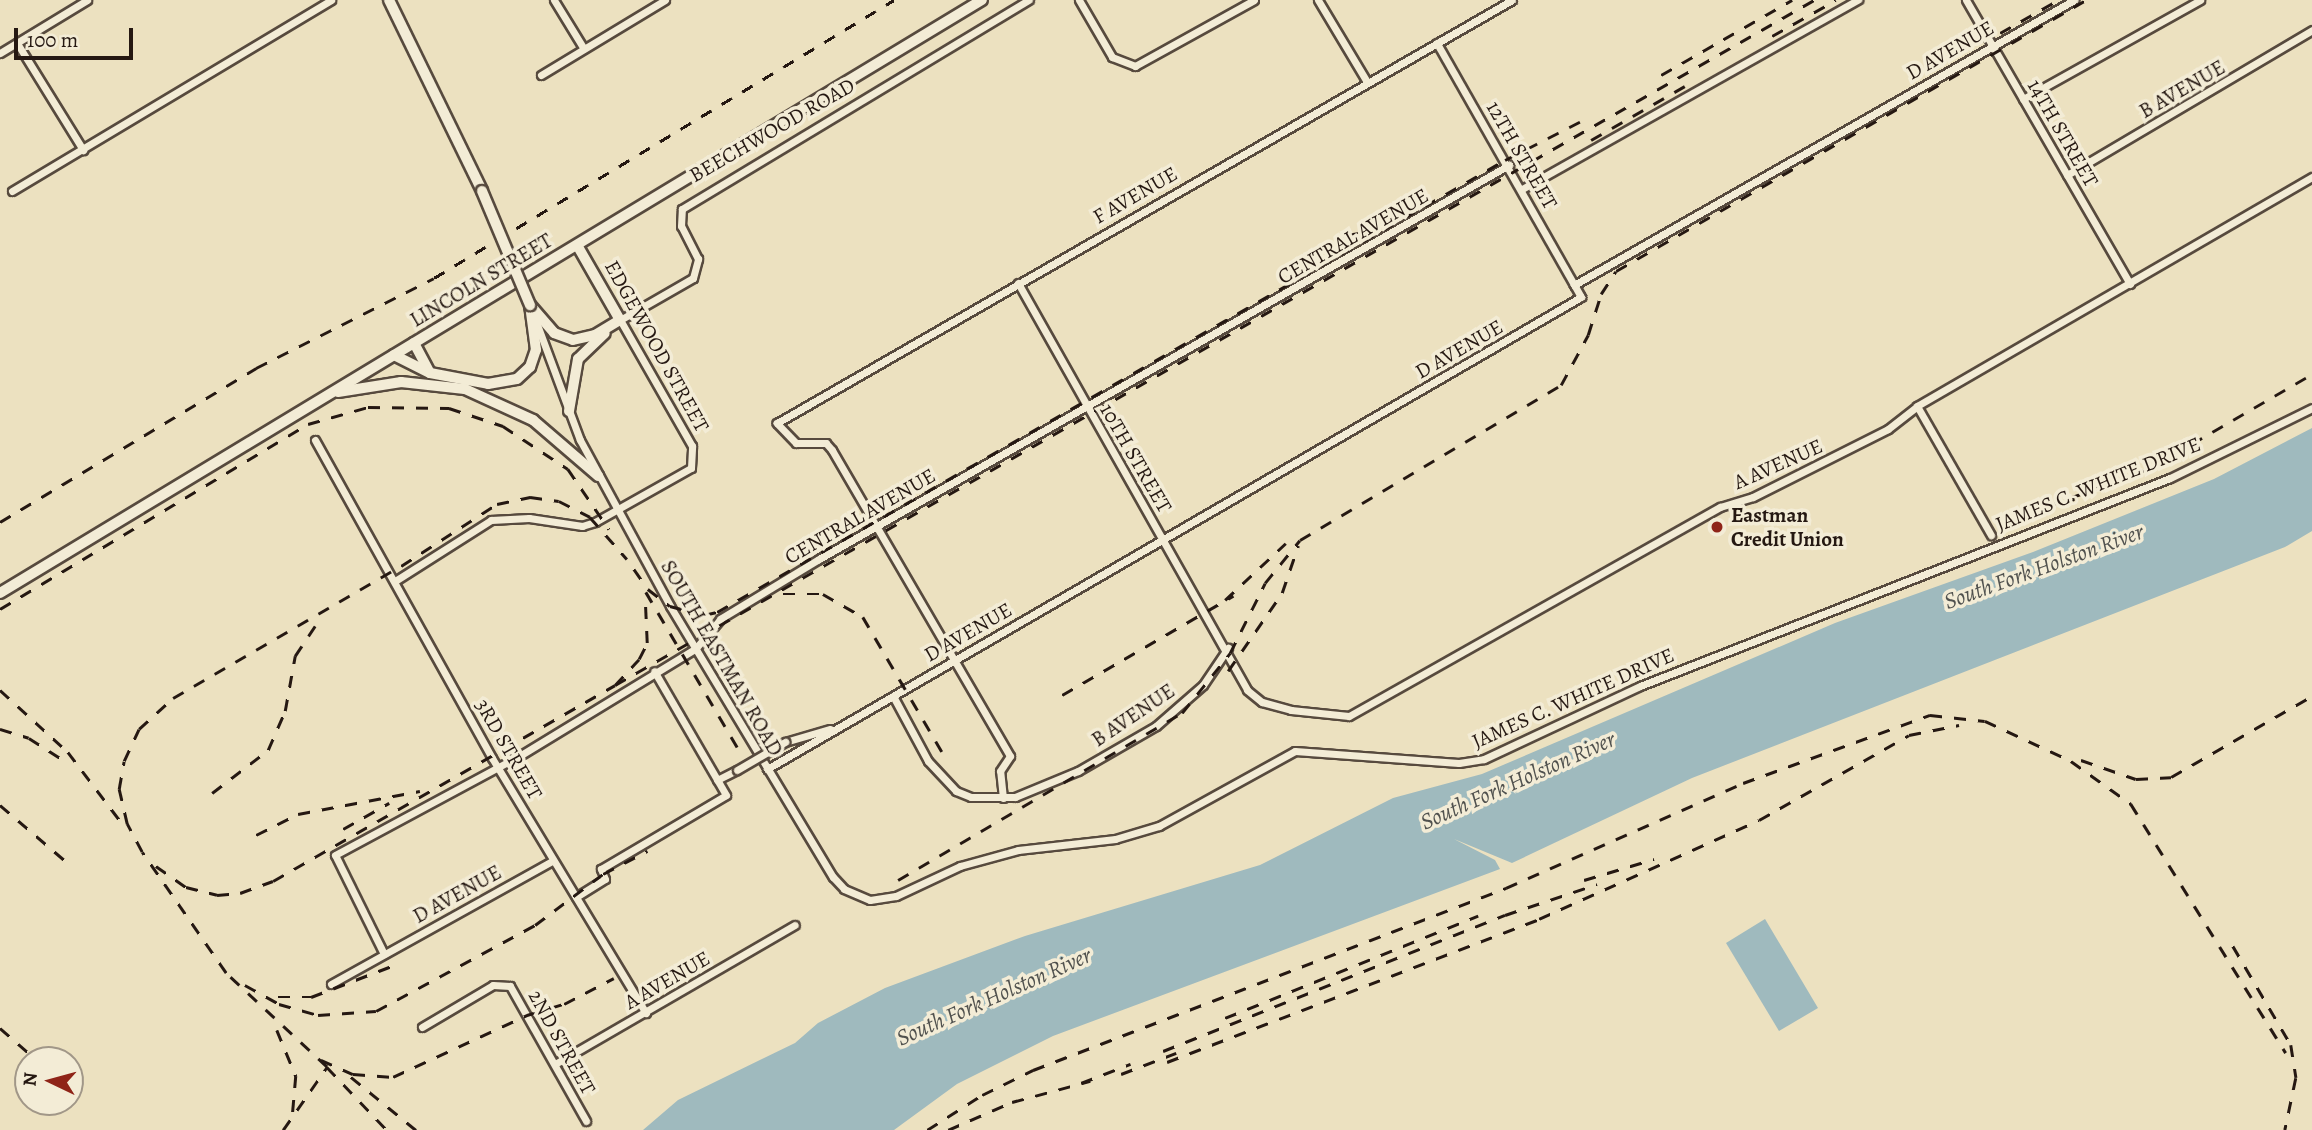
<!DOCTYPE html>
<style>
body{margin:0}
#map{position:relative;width:2312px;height:1130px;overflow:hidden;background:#ece1c0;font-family:Alegreya,serif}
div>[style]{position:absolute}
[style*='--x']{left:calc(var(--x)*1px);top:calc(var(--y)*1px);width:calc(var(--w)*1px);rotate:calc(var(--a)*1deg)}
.water>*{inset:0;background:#9fbabe}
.roads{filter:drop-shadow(2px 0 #574a3e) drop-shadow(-2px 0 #574a3e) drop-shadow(0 2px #574a3e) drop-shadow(0 -2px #574a3e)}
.minor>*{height:7px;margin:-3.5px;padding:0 3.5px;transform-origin:3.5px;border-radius:3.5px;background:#f3ecd6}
.secondary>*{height:10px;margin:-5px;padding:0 5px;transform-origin:5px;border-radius:5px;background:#f3ecd6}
.rail>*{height:2.5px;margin-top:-1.25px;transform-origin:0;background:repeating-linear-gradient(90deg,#251812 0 12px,transparent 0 24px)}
.bridges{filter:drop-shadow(2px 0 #574a3e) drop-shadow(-2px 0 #574a3e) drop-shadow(0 2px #574a3e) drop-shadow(0 -2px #574a3e)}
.minor-bridge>*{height:7px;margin:-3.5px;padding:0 3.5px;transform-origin:3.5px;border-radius:3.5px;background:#f3ecd6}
.secondary-bridge>*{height:10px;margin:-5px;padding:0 5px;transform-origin:5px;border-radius:5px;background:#f3ecd6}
.dots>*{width:19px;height:19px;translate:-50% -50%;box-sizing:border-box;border:4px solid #f3ecd6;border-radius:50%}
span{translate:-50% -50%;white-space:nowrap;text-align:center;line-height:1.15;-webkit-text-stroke:7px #f3ecd6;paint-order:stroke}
.street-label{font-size:21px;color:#251812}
.poi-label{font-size:21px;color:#251812;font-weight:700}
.left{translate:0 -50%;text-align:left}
.water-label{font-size:23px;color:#50514e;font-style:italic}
.north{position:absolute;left:14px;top:1046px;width:70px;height:70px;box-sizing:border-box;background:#f3ecd6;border:2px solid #a19788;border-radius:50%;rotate:275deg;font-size:19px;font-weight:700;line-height:28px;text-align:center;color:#251812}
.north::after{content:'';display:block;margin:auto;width:24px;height:32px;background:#8f2418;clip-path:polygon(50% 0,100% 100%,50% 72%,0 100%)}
.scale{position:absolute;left:14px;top:28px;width:119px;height:32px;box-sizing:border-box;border:4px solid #251812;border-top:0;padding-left:9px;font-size:21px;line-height:24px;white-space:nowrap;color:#251812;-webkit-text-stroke:5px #f3ecd6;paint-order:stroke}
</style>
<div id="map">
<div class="water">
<div style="clip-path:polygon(2312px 428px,2312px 531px,2285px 547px,1692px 778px,1512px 863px,1454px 839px,1495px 860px,1500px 869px,1053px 1036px,957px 1084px,894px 1130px,643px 1130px,678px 1100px,795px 1043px,818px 1023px,885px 988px,1025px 936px,1260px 865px,1393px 798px,1482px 774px,1835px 623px,2033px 552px,2214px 479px)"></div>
<div style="clip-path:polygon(1765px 919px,1818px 1008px,1779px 1031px,1726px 943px)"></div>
</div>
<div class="roads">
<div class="minor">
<div style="--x:554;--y:0;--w:57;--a:58.5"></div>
<div style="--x:1079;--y:0;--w:66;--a:59.9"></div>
<div style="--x:1112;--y:57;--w:25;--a:21"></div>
<div style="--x:1135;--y:66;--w:136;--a:-29"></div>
<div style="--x:1318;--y:0;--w:96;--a:59.1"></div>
<div style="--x:1966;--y:0;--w:328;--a:60"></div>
<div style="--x:17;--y:43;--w:126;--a:58.3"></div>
<div style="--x:0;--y:53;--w:102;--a:-31.3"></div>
<div style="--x:541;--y:75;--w:145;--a:-31.2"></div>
<div style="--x:2023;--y:99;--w:203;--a:-29.2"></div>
<div style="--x:2067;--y:175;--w:285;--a:-30.6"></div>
<div style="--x:1522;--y:189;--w:386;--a:-29.4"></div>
<div style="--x:12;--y:191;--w:372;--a:-30.9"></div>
<div style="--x:1018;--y:283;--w:467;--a:60.6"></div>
<div style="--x:1247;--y:690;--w:19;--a:39"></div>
<div style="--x:1262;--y:702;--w:30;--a:15"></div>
<div style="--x:1291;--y:710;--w:58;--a:5.9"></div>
<div style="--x:1349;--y:716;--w:426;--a:-29.4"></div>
<div style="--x:1720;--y:507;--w:34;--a:-17"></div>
<div style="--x:1753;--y:497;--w:151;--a:-26.7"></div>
<div style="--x:1888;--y:429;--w:37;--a:-38"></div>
<div style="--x:1917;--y:406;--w:457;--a:-30.1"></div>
<div style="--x:1574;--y:285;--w:576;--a:-29.68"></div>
<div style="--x:535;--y:319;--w:129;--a:69.6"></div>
<div style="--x:580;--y:440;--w:189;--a:61.5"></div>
<div style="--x:670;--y:606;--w:316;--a:59"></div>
<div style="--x:833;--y:877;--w:16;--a:47"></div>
<div style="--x:844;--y:889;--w:28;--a:23"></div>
<div style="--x:870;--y:900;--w:26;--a:-9"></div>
<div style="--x:896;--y:896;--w:71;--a:-25.1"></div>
<div style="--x:960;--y:866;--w:60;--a:-15.4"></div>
<div style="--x:1018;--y:850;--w:98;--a:-6.5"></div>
<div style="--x:1115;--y:839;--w:46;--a:-16.5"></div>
<div style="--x:1159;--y:826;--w:155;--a:-28.9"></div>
<div style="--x:1295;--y:751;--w:164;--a:4.2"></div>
<div style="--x:1459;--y:763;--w:25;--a:-9"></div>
<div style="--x:1484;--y:759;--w:172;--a:-25.1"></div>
<div style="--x:1640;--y:686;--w:569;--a:-21.43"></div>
<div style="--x:2170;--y:478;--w:158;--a:-26.2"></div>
<div style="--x:1917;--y:406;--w:149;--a:60.2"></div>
<div style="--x:315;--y:440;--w:364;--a:60.9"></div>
<div style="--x:492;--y:758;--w:298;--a:58.9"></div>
<div style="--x:395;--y:581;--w:114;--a:-32.4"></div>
<div style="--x:491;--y:520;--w:38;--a:-3"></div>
<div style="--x:529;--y:518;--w:54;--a:8.6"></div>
<div style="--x:582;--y:526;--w:14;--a:-17"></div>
<div style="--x:595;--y:522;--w:110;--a:-29.4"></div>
<div style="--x:691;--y:468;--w:22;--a:-87"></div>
<div style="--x:692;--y:446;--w:145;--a:-119.7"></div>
<div style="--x:620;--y:320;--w:84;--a:-29.9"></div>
<div style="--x:693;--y:278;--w:20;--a:-75"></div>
<div style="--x:698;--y:259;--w:37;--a:-117"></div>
<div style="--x:681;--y:226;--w:17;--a:-87"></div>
<div style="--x:682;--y:209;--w:405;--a:-31.1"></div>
<div style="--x:893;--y:696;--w:74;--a:61.7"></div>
<div style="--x:928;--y:761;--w:41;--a:47"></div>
<div style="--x:956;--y:791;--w:16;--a:22"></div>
<div style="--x:971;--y:797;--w:44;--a:0"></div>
<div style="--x:1015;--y:797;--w:68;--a:-22.4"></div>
<div style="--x:1078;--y:771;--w:90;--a:-30"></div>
<div style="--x:1156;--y:726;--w:62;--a:-41.1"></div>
<div style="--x:1203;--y:685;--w:45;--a:-56"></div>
<div style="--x:785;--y:742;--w:47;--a:-16.1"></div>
<div style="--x:767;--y:769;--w:941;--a:-30.11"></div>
<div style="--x:1581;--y:297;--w:292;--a:-119.6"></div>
<div style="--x:717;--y:780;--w:22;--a:-27"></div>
<div style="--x:1003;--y:798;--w:27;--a:-96"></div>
<div style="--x:1000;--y:771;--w:18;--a:-56"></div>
<div style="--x:1010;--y:756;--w:354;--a:-120.2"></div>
<div style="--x:832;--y:450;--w:9;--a:-131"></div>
<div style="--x:826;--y:443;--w:30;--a:180"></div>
<div style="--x:796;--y:443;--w:28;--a:-134"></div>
<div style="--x:777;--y:423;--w:848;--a:-29.92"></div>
<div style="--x:576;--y:897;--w:34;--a:-32"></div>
<div style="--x:605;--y:879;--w:11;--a:-112"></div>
<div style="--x:601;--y:869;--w:145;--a:-30.6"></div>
<div style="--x:726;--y:795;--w:143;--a:-120.1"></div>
<div style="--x:384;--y:954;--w:110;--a:-116.3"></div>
<div style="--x:335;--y:855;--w:211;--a:-28.3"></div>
<div style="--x:521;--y:755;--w:205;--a:-31.4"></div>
<div style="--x:696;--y:648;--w:38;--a:-50"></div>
<div style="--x:720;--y:619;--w:116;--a:-31.2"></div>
<div style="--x:819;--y:559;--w:795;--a:-29.73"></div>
<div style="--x:331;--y:984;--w:253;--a:-29.1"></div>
<div style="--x:422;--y:1027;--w:82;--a:-30.6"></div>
<div style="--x:493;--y:985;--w:17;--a:3"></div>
<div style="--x:510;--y:986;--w:155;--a:60.6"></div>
<div style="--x:555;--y:1064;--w:277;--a:-30.1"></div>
</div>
<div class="secondary">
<div style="--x:389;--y:0;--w:212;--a:64"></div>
<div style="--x:530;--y:305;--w:37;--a:49"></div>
<div style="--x:554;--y:333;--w:20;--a:20"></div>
<div style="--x:573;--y:340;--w:23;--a:-13"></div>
<div style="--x:595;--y:335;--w:29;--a:-31"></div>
<div style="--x:620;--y:320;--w:86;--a:-119.8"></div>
<div style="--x:414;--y:343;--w:34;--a:62"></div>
<div style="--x:394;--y:355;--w:40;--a:26.6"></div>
<div style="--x:430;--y:373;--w:59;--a:10.7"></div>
<div style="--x:488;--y:384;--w:29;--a:-10"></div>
<div style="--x:517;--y:379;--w:18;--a:-43"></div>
<div style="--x:530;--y:367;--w:18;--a:-71"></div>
<div style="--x:536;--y:350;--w:45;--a:-97.6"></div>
<div style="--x:338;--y:392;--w:64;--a:-9"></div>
<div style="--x:401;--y:382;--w:64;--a:6.2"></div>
<div style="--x:465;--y:389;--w:75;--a:24.5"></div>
<div style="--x:533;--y:420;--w:86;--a:40.7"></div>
<div style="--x:569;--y:411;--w:53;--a:-80.2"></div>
<div style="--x:578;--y:359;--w:37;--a:-44"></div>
<div style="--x:0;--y:593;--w:1147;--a:-31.13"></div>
</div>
</div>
<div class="rail">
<div style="--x:2000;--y:33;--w:67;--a:-29.6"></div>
<div style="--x:1772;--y:36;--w:73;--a:-29.4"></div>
<div style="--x:1661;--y:75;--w:151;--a:-29.8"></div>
<div style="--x:1591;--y:140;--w:114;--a:-29.9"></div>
<div style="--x:1299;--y:261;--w:54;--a:-29"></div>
<div style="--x:1346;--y:235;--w:28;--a:-8"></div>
<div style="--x:0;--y:522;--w:299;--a:-31"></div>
<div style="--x:256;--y:368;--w:199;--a:-26.8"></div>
<div style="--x:434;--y:278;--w:537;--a:-31.15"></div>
<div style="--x:2003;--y:523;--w:157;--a:-20.5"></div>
<div style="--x:2150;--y:468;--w:187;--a:-30.1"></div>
<div style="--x:634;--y:569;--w:24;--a:55"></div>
<div style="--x:648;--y:589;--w:28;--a:38"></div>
<div style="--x:670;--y:606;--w:35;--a:15"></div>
<div style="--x:704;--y:615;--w:13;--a:-13"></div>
<div style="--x:717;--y:612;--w:908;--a:-29.84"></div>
<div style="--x:1505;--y:160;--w:90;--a:-27.1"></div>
<div style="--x:646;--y:592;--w:187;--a:59.5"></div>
<div style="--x:783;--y:594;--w:40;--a:0"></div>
<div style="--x:823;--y:594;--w:46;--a:29.9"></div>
<div style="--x:863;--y:617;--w:168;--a:59.6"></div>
<div style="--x:1225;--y:600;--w:83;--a:-43.1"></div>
<div style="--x:0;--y:609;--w:359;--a:-31"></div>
<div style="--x:308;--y:424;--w:62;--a:-15.8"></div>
<div style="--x:368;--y:407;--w:81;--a:0.7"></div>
<div style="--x:449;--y:408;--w:57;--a:18.4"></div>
<div style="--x:503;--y:426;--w:78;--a:33.5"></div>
<div style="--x:568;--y:469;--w:73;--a:55.7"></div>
<div style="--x:1228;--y:671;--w:95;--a:-55.3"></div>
<div style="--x:1282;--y:593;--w:50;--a:-71.2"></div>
<div style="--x:615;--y:685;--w:1381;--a:-29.74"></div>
<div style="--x:0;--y:690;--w:92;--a:42.4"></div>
<div style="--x:68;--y:752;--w:94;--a:52.8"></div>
<div style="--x:1062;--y:695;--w:198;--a:-30.1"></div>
<div style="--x:0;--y:729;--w:30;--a:17"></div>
<div style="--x:29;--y:738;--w:46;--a:32.7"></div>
<div style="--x:2081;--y:760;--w:58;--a:19.1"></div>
<div style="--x:2136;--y:779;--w:35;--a:-3"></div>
<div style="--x:2171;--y:777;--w:163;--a:-29.9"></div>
<div style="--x:212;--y:793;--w:71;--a:-37.5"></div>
<div style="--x:268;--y:750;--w:43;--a:-66.4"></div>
<div style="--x:285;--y:711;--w:56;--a:-79.7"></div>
<div style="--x:295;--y:656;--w:47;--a:-56.3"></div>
<div style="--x:0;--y:805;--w:89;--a:40.5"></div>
<div style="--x:343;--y:829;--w:53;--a:-29.5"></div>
<div style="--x:256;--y:835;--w:47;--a:-26.6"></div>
<div style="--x:298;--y:814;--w:124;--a:-10.7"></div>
<div style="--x:156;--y:866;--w:37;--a:35"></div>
<div style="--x:186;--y:887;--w:32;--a:14"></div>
<div style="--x:217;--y:895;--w:23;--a:-5"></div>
<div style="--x:240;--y:893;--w:35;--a:-20"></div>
<div style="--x:273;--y:881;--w:394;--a:-29.8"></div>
<div style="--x:615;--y:685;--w:35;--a:-47"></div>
<div style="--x:639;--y:659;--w:18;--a:-63"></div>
<div style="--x:647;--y:643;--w:44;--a:-92.6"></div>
<div style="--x:898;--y:880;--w:329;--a:-30.5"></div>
<div style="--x:1182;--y:713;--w:77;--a:-51.3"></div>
<div style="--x:1230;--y:653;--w:78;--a:-63.4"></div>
<div style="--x:1265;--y:583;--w:55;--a:-50.9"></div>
<div style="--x:1300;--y:540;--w:304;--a:-30.7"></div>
<div style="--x:1561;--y:385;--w:57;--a:-61.6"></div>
<div style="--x:1588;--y:335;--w:43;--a:-72.4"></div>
<div style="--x:1601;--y:294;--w:27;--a:-57"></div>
<div style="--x:1616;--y:271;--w:543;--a:-29.97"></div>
<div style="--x:1584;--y:880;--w:73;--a:-16.7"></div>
<div style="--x:2233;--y:946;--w:115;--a:59.6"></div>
<div style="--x:2291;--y:1045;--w:33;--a:81"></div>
<div style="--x:2296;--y:1078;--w:53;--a:101.9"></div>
<div style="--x:245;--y:985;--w:39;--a:29"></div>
<div style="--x:279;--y:1004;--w:41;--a:15.8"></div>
<div style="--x:318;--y:1015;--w:58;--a:-3.9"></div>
<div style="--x:376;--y:1011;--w:181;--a:-28.4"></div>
<div style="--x:535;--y:925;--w:85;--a:-36.9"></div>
<div style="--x:603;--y:874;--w:50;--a:-27.6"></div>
<div style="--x:278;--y:997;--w:33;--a:0"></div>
<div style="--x:311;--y:997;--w:92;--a:-21"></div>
<div style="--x:1225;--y:1018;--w:273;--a:-22"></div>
<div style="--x:0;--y:1028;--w:49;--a:40.9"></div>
<div style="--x:277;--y:1030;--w:50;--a:67.6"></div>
<div style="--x:296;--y:1076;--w:37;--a:95"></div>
<div style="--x:1163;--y:1051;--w:368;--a:-21.7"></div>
<div style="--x:1505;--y:915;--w:97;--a:-18.6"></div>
<div style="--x:321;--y:1060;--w:35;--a:24"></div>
<div style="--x:353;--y:1074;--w:40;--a:4.3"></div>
<div style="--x:393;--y:1077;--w:148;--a:-24.8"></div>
<div style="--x:527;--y:1015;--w:39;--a:-17"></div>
<div style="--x:564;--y:1004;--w:56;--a:-27.5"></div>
<div style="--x:1167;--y:1062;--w:399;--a:-21"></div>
<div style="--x:1539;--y:919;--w:241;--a:-24.2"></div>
<div style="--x:1759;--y:820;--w:172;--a:-29.5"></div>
<div style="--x:1909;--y:735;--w:51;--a:-11.3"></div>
<div style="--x:327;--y:1067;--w:87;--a:46.4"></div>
<div style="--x:1121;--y:1074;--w:59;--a:-20.9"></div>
<div style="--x:351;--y:1077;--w:84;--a:39.2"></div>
<div style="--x:1081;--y:1083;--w:53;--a:-21.2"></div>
<div style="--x:283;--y:1130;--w:77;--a:-55.1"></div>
<div style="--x:327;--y:1067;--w:138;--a:-137.1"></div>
<div style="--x:226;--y:973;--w:147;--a:-124.8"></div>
<div style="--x:142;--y:852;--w:32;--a:-118"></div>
<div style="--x:127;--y:824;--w:36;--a:-103"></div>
<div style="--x:119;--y:789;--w:28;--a:-80"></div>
<div style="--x:124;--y:761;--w:35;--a:-65"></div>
<div style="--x:139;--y:729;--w:46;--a:-42.4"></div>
<div style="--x:173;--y:698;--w:263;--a:-30.1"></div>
<div style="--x:401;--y:566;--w:114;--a:-32.9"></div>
<div style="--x:497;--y:504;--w:34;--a:-12"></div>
<div style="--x:530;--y:497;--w:29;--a:8"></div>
<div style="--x:559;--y:501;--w:35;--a:27"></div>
<div style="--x:590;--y:517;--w:56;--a:48.6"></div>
<div style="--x:927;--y:1130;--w:65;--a:-32.5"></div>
<div style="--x:982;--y:1095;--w:57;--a:-26.1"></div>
<div style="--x:1033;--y:1070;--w:507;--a:-21.05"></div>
<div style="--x:1506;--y:888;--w:259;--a:-23.9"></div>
<div style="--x:1743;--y:783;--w:199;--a:-20"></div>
<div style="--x:1930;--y:715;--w:55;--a:6.2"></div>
<div style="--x:1985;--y:721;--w:95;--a:24.9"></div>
<div style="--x:2071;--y:761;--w:74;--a:35.6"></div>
<div style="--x:2131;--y:804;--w:293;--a:58.1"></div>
<div style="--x:948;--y:1130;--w:70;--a:-23.6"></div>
<div style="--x:1012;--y:1102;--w:81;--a:-15.1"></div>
</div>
<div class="bridges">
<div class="minor-bridge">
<div style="--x:737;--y:770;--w:56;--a:-30.3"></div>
</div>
<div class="secondary-bridge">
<div style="--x:482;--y:191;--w:124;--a:67.2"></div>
</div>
</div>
<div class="dots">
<div style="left:1717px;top:527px;background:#8f2418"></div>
</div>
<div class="street-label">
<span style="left:1950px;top:50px;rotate:-30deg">D AVENUE</span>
<span style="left:2182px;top:89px;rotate:-30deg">B AVENUE</span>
<span style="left:772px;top:130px;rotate:-30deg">BEECHWOOD ROAD</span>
<span style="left:2063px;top:133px;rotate:60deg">14TH STREET</span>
<span style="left:1522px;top:155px;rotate:60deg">12TH STREET</span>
<span style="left:1135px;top:195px;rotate:-30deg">F AVENUE</span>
<span style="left:1353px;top:236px;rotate:-30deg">CENTRAL AVENUE</span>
<span style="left:481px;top:280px;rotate:-31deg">LINCOLN STREET</span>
<span style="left:657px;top:346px;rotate:61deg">EDGEWOOD STREET</span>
<span style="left:1459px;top:349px;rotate:-30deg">D AVENUE</span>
<span style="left:1136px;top:458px;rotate:60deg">10TH STREET</span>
<span style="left:1778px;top:464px;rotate:-24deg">A AVENUE</span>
<span style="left:2098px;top:484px;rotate:-22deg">JAMES C. WHITE DRIVE</span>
<span style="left:860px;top:516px;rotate:-30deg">CENTRAL AVENUE</span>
<span style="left:968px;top:632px;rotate:-30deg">D AVENUE</span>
<span style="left:722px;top:658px;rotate:60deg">SOUTH EASTMAN ROAD</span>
<span style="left:1573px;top:698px;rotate:-24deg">JAMES C. WHITE DRIVE</span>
<span style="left:1133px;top:715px;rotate:-34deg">B AVENUE</span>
<span style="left:509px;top:749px;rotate:60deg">3RD STREET</span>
<span style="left:457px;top:894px;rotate:-29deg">D AVENUE</span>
<span style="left:667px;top:980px;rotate:-30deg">A AVENUE</span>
<span style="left:562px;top:1042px;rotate:61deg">2ND STREET</span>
</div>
<div class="poi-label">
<span class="left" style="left:1731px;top:527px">Eastman<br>Credit Union</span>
</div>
<div class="water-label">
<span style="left:2044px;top:567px;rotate:-20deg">South Fork Holston River</span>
<span style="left:1518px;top:781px;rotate:-24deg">South Fork Holston River</span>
<span style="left:994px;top:997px;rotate:-24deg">South Fork Holston River</span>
</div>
<div class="north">N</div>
<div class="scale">100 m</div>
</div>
